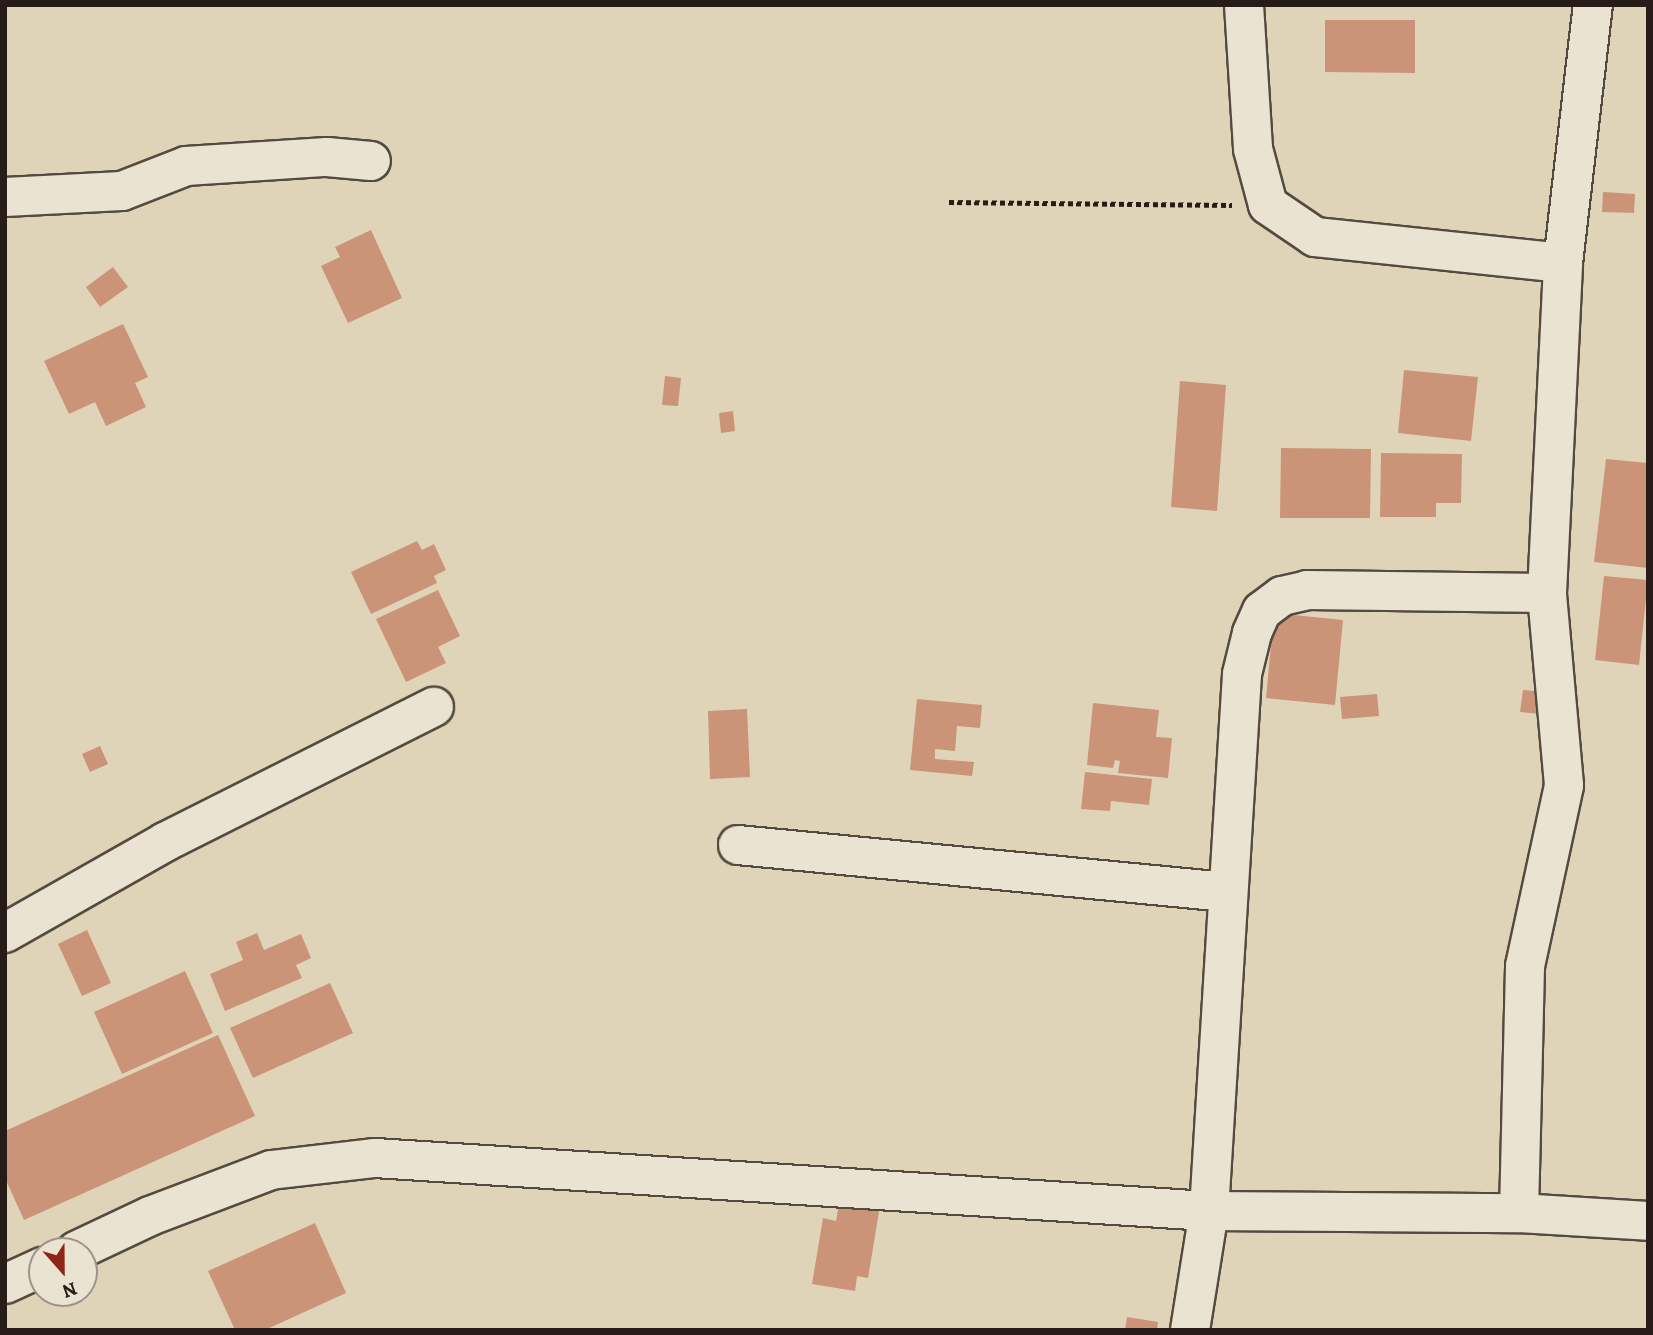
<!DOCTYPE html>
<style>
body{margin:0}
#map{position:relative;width:1653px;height:1335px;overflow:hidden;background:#e0d4b8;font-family:Alegreya,serif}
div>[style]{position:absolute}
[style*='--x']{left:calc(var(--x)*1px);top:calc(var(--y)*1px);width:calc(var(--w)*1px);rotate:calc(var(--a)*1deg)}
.building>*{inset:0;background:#cb9378}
.path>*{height:4.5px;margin-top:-2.25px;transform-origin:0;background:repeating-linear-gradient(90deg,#271c17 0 5px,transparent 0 8.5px)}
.roads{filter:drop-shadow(2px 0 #554a3f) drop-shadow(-2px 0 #554a3f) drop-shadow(0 2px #554a3f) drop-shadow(0 -2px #554a3f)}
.street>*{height:38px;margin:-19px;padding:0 19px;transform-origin:19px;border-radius:19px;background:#ebe3d1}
span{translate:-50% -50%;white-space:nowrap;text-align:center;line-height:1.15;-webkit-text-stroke:5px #ebe3d1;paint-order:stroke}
.frame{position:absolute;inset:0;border:7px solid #271c17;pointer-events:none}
.north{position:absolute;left:28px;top:1237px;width:70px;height:70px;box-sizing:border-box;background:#ebe3d1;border:2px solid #9d9387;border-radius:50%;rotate:159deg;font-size:19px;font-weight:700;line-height:28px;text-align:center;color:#271c17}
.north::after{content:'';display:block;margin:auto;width:24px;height:32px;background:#8f2418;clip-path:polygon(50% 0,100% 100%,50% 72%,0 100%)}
</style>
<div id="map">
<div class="building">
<div style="clip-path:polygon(1325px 20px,1415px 20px,1415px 73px,1325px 72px)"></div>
<div style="clip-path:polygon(1603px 192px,1635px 194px,1634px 213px,1602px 212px)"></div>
<div style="clip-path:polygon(371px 230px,402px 298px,348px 323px,321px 266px,340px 257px,335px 247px)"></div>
<div style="clip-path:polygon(113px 267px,128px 287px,100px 307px,86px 287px)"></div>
<div style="clip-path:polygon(123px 324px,148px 377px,135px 383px,146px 407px,106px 426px,95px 402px,69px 414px,44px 361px)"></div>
<div style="clip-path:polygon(1404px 370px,1478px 377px,1471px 441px,1398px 433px)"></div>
<div style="clip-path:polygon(665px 376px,681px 378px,678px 406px,662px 405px)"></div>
<div style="clip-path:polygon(1180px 381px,1226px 385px,1217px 511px,1171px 507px)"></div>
<div style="clip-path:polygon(733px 411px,735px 431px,721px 433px,719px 413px)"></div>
<div style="clip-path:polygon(1281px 448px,1371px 449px,1370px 518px,1280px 518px)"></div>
<div style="clip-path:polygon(1381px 453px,1462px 454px,1461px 503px,1436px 503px,1436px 517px,1380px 517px)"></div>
<div style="clip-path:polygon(1606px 459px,1648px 463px,1648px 568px,1594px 562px)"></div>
<div style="clip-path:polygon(417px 541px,422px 550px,434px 544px,446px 570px,434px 576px,437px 583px,371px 614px,351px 572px)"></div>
<div style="clip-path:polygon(1604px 576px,1648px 580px,1639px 665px,1595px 660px)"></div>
<div style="clip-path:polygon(438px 590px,460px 636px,438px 647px,446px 663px,406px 682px,376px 619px)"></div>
<div style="clip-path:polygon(1274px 613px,1343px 620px,1335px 705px,1266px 698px)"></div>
<div style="clip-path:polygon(1523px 690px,1544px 692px,1541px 714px,1520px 712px)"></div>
<div style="clip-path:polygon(1377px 694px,1379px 716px,1342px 719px,1340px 697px)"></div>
<div style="clip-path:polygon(917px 699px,982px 705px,980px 728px,957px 726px,955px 751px,935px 749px,935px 759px,974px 762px,972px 776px,910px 770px)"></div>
<div style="clip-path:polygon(1093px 703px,1159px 710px,1156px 737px,1172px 738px,1168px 778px,1118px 773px,1120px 761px,1115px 760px,1113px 768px,1087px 765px)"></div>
<div style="clip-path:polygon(747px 709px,750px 777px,710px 779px,708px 711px)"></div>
<div style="clip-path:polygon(100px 746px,108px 764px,90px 772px,82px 754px)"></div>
<div style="clip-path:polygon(1085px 772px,1152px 779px,1149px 805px,1111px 801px,1110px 811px,1081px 809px)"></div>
<div style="clip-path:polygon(87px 930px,111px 983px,82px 996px,58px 944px)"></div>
<div style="clip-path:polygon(257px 933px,264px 950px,301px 934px,311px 958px,296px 965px,302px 978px,225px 1011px,210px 974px,243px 960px,236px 942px)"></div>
<div style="clip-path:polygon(185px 971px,213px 1033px,122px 1074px,94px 1012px)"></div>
<div style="clip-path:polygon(330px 983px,353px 1033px,253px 1078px,230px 1028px)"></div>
<div style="clip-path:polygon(218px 1035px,255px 1116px,24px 1220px,5px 1178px,5px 1131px)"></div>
<div style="clip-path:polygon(840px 1199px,880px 1206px,868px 1278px,857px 1276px,855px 1291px,812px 1284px,823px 1218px,836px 1221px)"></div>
<div style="clip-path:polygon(315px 1223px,346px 1293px,265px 1330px,235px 1330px,208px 1271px)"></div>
<div style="clip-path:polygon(1127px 1317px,1158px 1322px,1157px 1330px,1125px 1330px)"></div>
</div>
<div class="path">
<div style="--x:949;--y:202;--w:283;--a:0.6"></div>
</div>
<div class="roads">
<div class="street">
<div style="--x:1244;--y:5;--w:144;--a:86.4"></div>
<div style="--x:1253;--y:149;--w:58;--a:75"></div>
<div style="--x:1268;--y:205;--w:57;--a:34.2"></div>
<div style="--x:1315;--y:237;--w:249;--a:6"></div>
<div style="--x:5;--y:197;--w:117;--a:-2.9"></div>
<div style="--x:122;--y:191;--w:69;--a:-21.3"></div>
<div style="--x:186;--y:166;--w:141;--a:-3.7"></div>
<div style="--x:327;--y:157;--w:44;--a:5.2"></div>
<div style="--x:738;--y:845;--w:491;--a:5.5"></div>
<div style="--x:5;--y:933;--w:184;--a:-29.6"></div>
<div style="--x:165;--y:842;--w:301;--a:-26.7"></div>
<div style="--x:1519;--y:1213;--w:247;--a:-88.6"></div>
<div style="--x:1525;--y:966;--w:185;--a:-77.8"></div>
<div style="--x:1564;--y:785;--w:193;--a:-95.1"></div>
<div style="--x:1547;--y:593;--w:330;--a:-87.2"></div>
<div style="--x:1563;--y:263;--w:260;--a:-83.4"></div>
<div style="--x:76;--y:1251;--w:82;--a:-25.3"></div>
<div style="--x:150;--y:1216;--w:129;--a:-20.8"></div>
<div style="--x:271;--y:1170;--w:105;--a:-6.6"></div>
<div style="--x:375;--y:1158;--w:836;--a:3.64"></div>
<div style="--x:1209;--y:1211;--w:310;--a:0.4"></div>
<div style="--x:1519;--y:1213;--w:129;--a:3.5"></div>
<div style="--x:5;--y:1284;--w:41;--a:-24.7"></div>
<div style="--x:1190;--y:1330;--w:121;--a:-80.9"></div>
<div style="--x:1209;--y:1211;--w:538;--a:-86.48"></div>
<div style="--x:1242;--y:674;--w:42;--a:-76.3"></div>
<div style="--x:1252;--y:633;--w:24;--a:-66"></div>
<div style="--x:1262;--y:611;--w:25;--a:-37"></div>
<div style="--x:1282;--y:596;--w:26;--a:-13"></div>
<div style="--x:1307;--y:590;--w:240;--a:0.7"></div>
</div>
</div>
<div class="frame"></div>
<div class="north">N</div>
</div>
